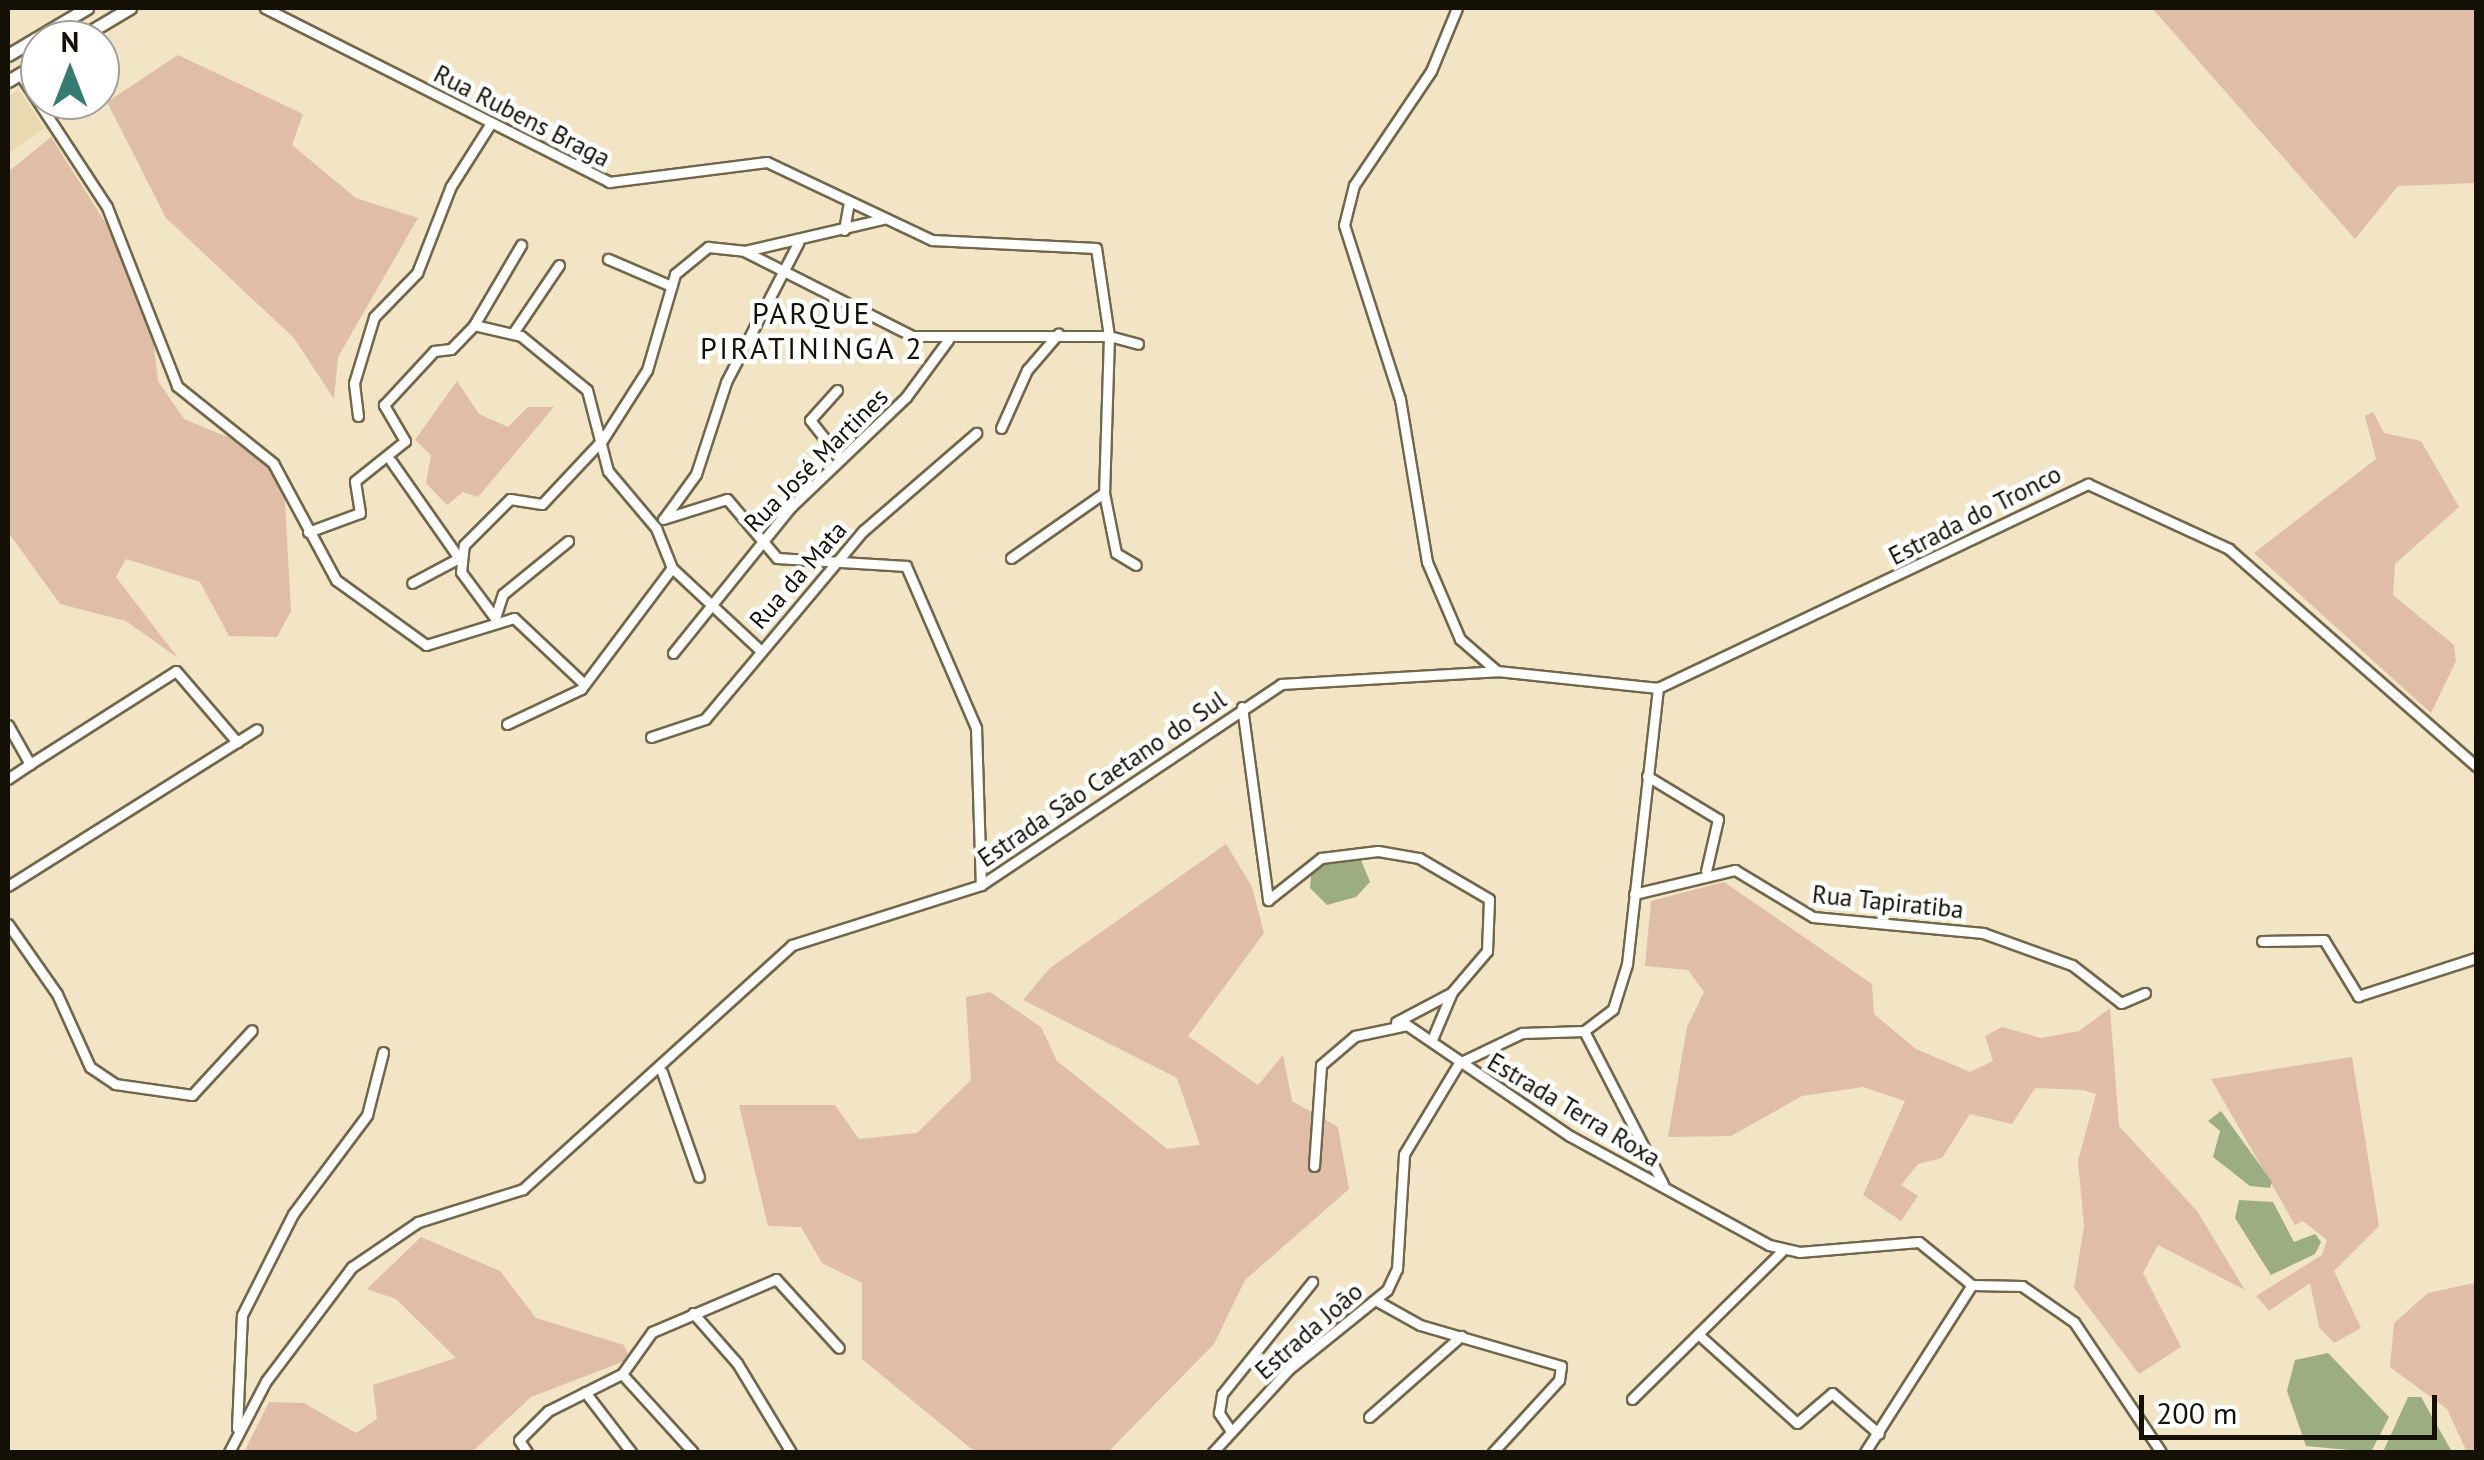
<!DOCTYPE html>
<meta charset="utf-8">
<style>
body{margin:0}
#map{position:relative;width:2484px;height:1460px;overflow:hidden;background:#f1e5c5;font-family:"PT Sans",sans-serif}
div>[style]{position:absolute}
[style*='--x']{left:calc(var(--x)*1px);top:calc(var(--y)*1px);width:calc(var(--w)*1px);rotate:calc(var(--a)*1deg)}
.built>*{inset:0;background:#e8d9b1}
.green>*{inset:0;background:#dfbda7}
.water>*{inset:0;background:#9bad81}
.roads{filter:drop-shadow(2px 0 #72674a) drop-shadow(-2px 0 #72674a) drop-shadow(0 2px #72674a) drop-shadow(0 -2px #72674a)}
.minor>*{height:9px;margin:-4.5px;padding:0 4.5px;transform-origin:4.5px;border-radius:4.5px;background:#fff}
.tertiary>*{height:11px;margin:-5.5px;padding:0 5.5px;transform-origin:5.5px;border-radius:5.5px;background:#fff}
span{translate:-50% -50%;white-space:nowrap;text-align:center;line-height:1.15;-webkit-text-stroke:9px #fff;paint-order:stroke}
.street-label{font-size:25px;color:#141005}
.quarter-label{font-size:30px;color:#141005;letter-spacing:2.5px}
.frame{position:absolute;inset:0;border:10px solid #141005;pointer-events:none}
.north{position:absolute;left:20px;top:20px;width:100px;height:100px;box-sizing:border-box;background:#fff;border:2px solid #a19f9b;border-radius:50%;rotate:0deg;font-size:28px;font-weight:700;line-height:40px;text-align:center;color:#141005}
.north::after{content:'';display:block;margin:auto;width:35px;height:45px;background:#377c70;clip-path:polygon(50% 0,100% 100%,50% 72%,0 100%)}
.scale{position:absolute;left:2139px;top:1395px;width:298px;height:45px;box-sizing:border-box;border:5px solid #141005;border-top:0;padding-left:12px;font-size:30px;line-height:35px;white-space:nowrap;color:#141005;-webkit-text-stroke:8px #fff;paint-order:stroke}
</style>
<div id="map">
<div class="built">
<div style="clip-path:polygon(19px 90px,44px 128px,8px 154px,8px 97px)"></div>
</div>
<div class="green">
<div style="clip-path:polygon(2152px 8px,2476px 8px,2476px 183px,2398px 186px,2355px 239px)"></div>
<div style="clip-path:polygon(178px 55px,303px 114px,292px 145px,356px 198px,418px 218px,338px 357px,334px 399px,294px 338px,166px 218px,107px 102px)"></div>
<div style="clip-path:polygon(51px 137px,112px 233px,153px 338px,158px 381px,184px 419px,247px 445px,284px 484px,291px 611px,277px 637px,229px 636px,200px 582px,126px 559px,116px 577px,178px 658px,126px 621px,60px 604px,8px 532px,8px 172px)"></div>
<div style="clip-path:polygon(457px 381px,479px 414px,508px 427px,528px 407px,554px 407px,478px 497px,463px 492px,447px 505px,426px 483px,431px 455px,415px 440px)"></div>
<div style="clip-path:polygon(2373px 412px,2384px 433px,2421px 441px,2459px 507px,2395px 564px,2393px 595px,2454px 645px,2456px 661px,2431px 713px,2254px 553px,2376px 459px,2365px 416px)"></div>
<div style="clip-path:polygon(1226px 844px,1252px 887px,1264px 933px,1188px 1036px,1258px 1085px,1283px 1055px,1292px 1101px,1338px 1127px,1349px 1189px,1245px 1280px,1214px 1344px,1108px 1452px,975px 1452px,862px 1359px,862px 1283px,822px 1263px,801px 1227px,768px 1226px,739px 1105px,835px 1105px,859px 1139px,917px 1133px,971px 1080px,966px 997px,990px 992px,1041px 1027px,1057px 1061px,1167px 1149px,1200px 1145px,1177px 1078px,1023px 1000px,1050px 968px)"></div>
<div style="clip-path:polygon(1724px 882px,1872px 984px,1874px 1014px,1916px 1049px,1970px 1072px,1993px 1061px,1985px 1036px,2002px 1027px,2041px 1038px,2079px 1031px,2110px 1008px,2119px 1126px,2197px 1211px,2245px 1290px,2158px 1245px,2143px 1273px,2181px 1347px,2139px 1374px,2074px 1288px,2084px 1226px,2078px 1161px,2096px 1094px,2083px 1090px,2035px 1088px,2012px 1124px,1970px 1114px,1942px 1158px,1918px 1164px,1901px 1185px,1918px 1196px,1901px 1221px,1863px 1195px,1905px 1101px,1863px 1087px,1802px 1096px,1731px 1136px,1668px 1137px,1687px 1027px,1704px 992px,1688px 970px,1645px 966px,1651px 901px)"></div>
<div style="clip-path:polygon(2352px 1057px,2379px 1226px,2334px 1271px,2361px 1328px,2334px 1343px,2319px 1327px,2310px 1283px,2269px 1311px,2256px 1296px,2322px 1255px,2327px 1240px,2303px 1221px,2295px 1225px,2211px 1079px)"></div>
<div style="clip-path:polygon(421px 1237px,500px 1271px,536px 1318px,624px 1345px,630px 1359px,531px 1397px,472px 1452px,244px 1452px,269px 1402px,304px 1403px,356px 1433px,377px 1419px,373px 1385px,456px 1358px,396px 1299px,367px 1289px)"></div>
<div style="clip-path:polygon(2474px 1283px,2476px 1452px,2467px 1452px,2447px 1409px,2390px 1367px,2394px 1323px,2428px 1293px)"></div>
</div>
<div class="water">
<div style="clip-path:polygon(1361px 860px,1370px 882px,1356px 897px,1327px 905px,1310px 888px,1312px 866px)"></div>
<div style="clip-path:polygon(2221px 1111px,2272px 1182px,2270px 1188px,2250px 1186px,2213px 1157px,2220px 1131px,2208px 1121px)"></div>
<div style="clip-path:polygon(2239px 1200px,2273px 1202px,2294px 1242px,2315px 1234px,2321px 1242px,2315px 1254px,2271px 1275px,2235px 1218px)"></div>
<div style="clip-path:polygon(2328px 1353px,2389px 1417px,2371px 1452px,2306px 1446px,2287px 1391px,2295px 1360px)"></div>
<div style="clip-path:polygon(2408px 1397px,2421px 1397px,2452px 1452px,2383px 1452px)"></div>
</div>
<div class="roads">
<div class="minor">
<div style="--x:265;--y:8;--w:386;--a:26.8"></div>
<div style="--x:609;--y:182;--w:159;--a:-7.2"></div>
<div style="--x:767;--y:162;--w:183;--a:25.3"></div>
<div style="--x:932;--y:240;--w:164;--a:2.8"></div>
<div style="--x:1096;--y:248;--w:89;--a:81.6"></div>
<div style="--x:1109;--y:336;--w:157;--a:91.8"></div>
<div style="--x:1457;--y:8;--w:68;--a:112.4"></div>
<div style="--x:1431;--y:71;--w:138;--a:124"></div>
<div style="--x:1354;--y:185;--w:41;--a:104"></div>
<div style="--x:1344;--y:225;--w:183;--a:72.2"></div>
<div style="--x:1400;--y:399;--w:165;--a:80.6"></div>
<div style="--x:1427;--y:562;--w:84;--a:66.8"></div>
<div style="--x:1460;--y:639;--w:49;--a:40.9"></div>
<div style="--x:20;--y:74;--w:159;--a:56.8"></div>
<div style="--x:107;--y:207;--w:192;--a:68.6"></div>
<div style="--x:177;--y:386;--w:123;--a:38.7"></div>
<div style="--x:273;--y:463;--w:133;--a:61.7"></div>
<div style="--x:336;--y:580;--w:111;--a:35.8"></div>
<div style="--x:426;--y:645;--w:92;--a:-17.1"></div>
<div style="--x:514;--y:618;--w:96;--a:43.3"></div>
<div style="--x:844;--y:230;--w:28;--a:-80"></div>
<div style="--x:745;--y:251;--w:142;--a:-13.1"></div>
<div style="--x:608;--y:259;--w:69;--a:23.2"></div>
<div style="--x:474;--y:325;--w:48;--a:13.2"></div>
<div style="--x:521;--y:336;--w:85;--a:39.3"></div>
<div style="--x:587;--y:390;--w:84;--a:75.5"></div>
<div style="--x:608;--y:471;--w:75;--a:49.9"></div>
<div style="--x:656;--y:528;--w:43;--a:68.2"></div>
<div style="--x:672;--y:568;--w:119;--a:43"></div>
<div style="--x:513;--y:333;--w:82;--a:-55.9"></div>
<div style="--x:837;--y:390;--w:40;--a:132"></div>
<div style="--x:810;--y:420;--w:48;--a:51.7"></div>
<div style="--x:358;--y:416;--w:33;--a:-97"></div>
<div style="--x:354;--y:383;--w:69;--a:-73.1"></div>
<div style="--x:374;--y:317;--w:62;--a:-45.7"></div>
<div style="--x:417;--y:273;--w:93;--a:-68.7"></div>
<div style="--x:451;--y:186;--w:75;--a:-57.6"></div>
<div style="--x:1001;--y:428;--w:64;--a:-65.9"></div>
<div style="--x:1027;--y:370;--w:48;--a:-49.3"></div>
<div style="--x:391;--y:461;--w:118;--a:55"></div>
<div style="--x:459;--y:558;--w:53;--a:152"></div>
<div style="--x:665;--y:517;--w:53;--a:-54.2"></div>
<div style="--x:696;--y:474;--w:97;--a:-71.9"></div>
<div style="--x:726;--y:382;--w:157;--a:-62.6"></div>
<div style="--x:663;--y:519;--w:67;--a:-17.4"></div>
<div style="--x:727;--y:499;--w:77;--a:49.7"></div>
<div style="--x:777;--y:558;--w:129;--a:3.5"></div>
<div style="--x:906;--y:566;--w:176;--a:66.6"></div>
<div style="--x:976;--y:728;--w:157;--a:88.2"></div>
<div style="--x:308;--y:532;--w:55;--a:-20.1"></div>
<div style="--x:360;--y:513;--w:32;--a:-99"></div>
<div style="--x:355;--y:481;--w:64;--a:-38.7"></div>
<div style="--x:405;--y:441;--w:42;--a:-120.3"></div>
<div style="--x:384;--y:405;--w:74;--a:-47.2"></div>
<div style="--x:434;--y:351;--w:17;--a:-7"></div>
<div style="--x:451;--y:349;--w:33;--a:-46"></div>
<div style="--x:474;--y:325;--w:93;--a:-59.6"></div>
<div style="--x:1011;--y:558;--w:113;--a:-35"></div>
<div style="--x:1104;--y:493;--w:61;--a:78.7"></div>
<div style="--x:1116;--y:553;--w:23;--a:31"></div>
<div style="--x:495;--y:618;--w:57;--a:-126.5"></div>
<div style="--x:461;--y:572;--w:27;--a:-84"></div>
<div style="--x:464;--y:545;--w:65;--a:-45"></div>
<div style="--x:510;--y:499;--w:32;--a:9"></div>
<div style="--x:542;--y:504;--w:89;--a:-46.8"></div>
<div style="--x:603;--y:439;--w:82;--a:-57.5"></div>
<div style="--x:647;--y:370;--w:100;--a:-73.7"></div>
<div style="--x:675;--y:274;--w:43;--a:-39.3"></div>
<div style="--x:708;--y:247;--w:36;--a:6"></div>
<div style="--x:744;--y:251;--w:188;--a:26.8"></div>
<div style="--x:912;--y:336;--w:197;--a:0"></div>
<div style="--x:1109;--y:336;--w:30;--a:15"></div>
<div style="--x:495;--y:618;--w:25;--a:-72"></div>
<div style="--x:503;--y:594;--w:84;--a:-39.2"></div>
<div style="--x:673;--y:653;--w:188;--a:-51.1"></div>
<div style="--x:791;--y:507;--w:159;--a:-43.7"></div>
<div style="--x:906;--y:397;--w:71;--a:-53.6"></div>
<div style="--x:1658;--y:688;--w:476;--a:-25.4"></div>
<div style="--x:2088;--y:484;--w:155;--a:24.7"></div>
<div style="--x:2229;--y:549;--w:329;--a:41.3"></div>
<div style="--x:1242;--y:707;--w:195;--a:82.3"></div>
<div style="--x:1268;--y:900;--w:68;--a:-38.4"></div>
<div style="--x:1321;--y:858;--w:57;--a:-7"></div>
<div style="--x:1378;--y:851;--w:42;--a:9.7"></div>
<div style="--x:1419;--y:858;--w:81;--a:30.4"></div>
<div style="--x:1489;--y:899;--w:52;--a:92.2"></div>
<div style="--x:1487;--y:951;--w:54;--a:130.5"></div>
<div style="--x:1452;--y:992;--w:49;--a:112.9"></div>
<div style="--x:507;--y:724;--w:82;--a:-25.3"></div>
<div style="--x:581;--y:689;--w:151;--a:-53.1"></div>
<div style="--x:8;--y:725;--w:45;--a:60.6"></div>
<div style="--x:30;--y:764;--w:27;--a:146"></div>
<div style="--x:651;--y:737;--w:57;--a:-18.4"></div>
<div style="--x:705;--y:719;--w:246;--a:-50"></div>
<div style="--x:863;--y:531;--w:150;--a:-40.9"></div>
<div style="--x:30;--y:764;--w:173;--a:-32.5"></div>
<div style="--x:176;--y:671;--w:94;--a:49.3"></div>
<div style="--x:1647;--y:776;--w:83;--a:31.2"></div>
<div style="--x:1718;--y:819;--w:53;--a:103"></div>
<div style="--x:8;--y:886;--w:294;--a:-32.2"></div>
<div style="--x:1634;--y:894;--w:104;--a:-13.4"></div>
<div style="--x:1735;--y:870;--w:91;--a:31.1"></div>
<div style="--x:1813;--y:917;--w:171;--a:5.4"></div>
<div style="--x:1983;--y:933;--w:95;--a:19.8"></div>
<div style="--x:2072;--y:965;--w:62;--a:37.8"></div>
<div style="--x:2121;--y:1003;--w:26;--a:-23"></div>
<div style="--x:8;--y:924;--w:85;--a:55"></div>
<div style="--x:57;--y:994;--w:80;--a:65.7"></div>
<div style="--x:90;--y:1067;--w:30;--a:34"></div>
<div style="--x:115;--y:1084;--w:78;--a:8.1"></div>
<div style="--x:192;--y:1095;--w:88;--a:-47.3"></div>
<div style="--x:2262;--y:941;--w:62;--a:-0.9"></div>
<div style="--x:2324;--y:940;--w:66;--a:58.7"></div>
<div style="--x:2358;--y:996;--w:124;--a:-17.9"></div>
<div style="--x:1396;--y:1022;--w:60;--a:-27.8"></div>
<div style="--x:1584;--y:1031;--w:172;--a:62.7"></div>
<div style="--x:662;--y:1072;--w:111;--a:70.6"></div>
<div style="--x:1314;--y:1166;--w:101;--a:-86"></div>
<div style="--x:1321;--y:1065;--w:45;--a:-40.5"></div>
<div style="--x:1355;--y:1036;--w:53;--a:-11.9"></div>
<div style="--x:1407;--y:1025;--w:197;--a:34.3"></div>
<div style="--x:1570;--y:1136;--w:227;--a:28.7"></div>
<div style="--x:1769;--y:1245;--w:31;--a:13"></div>
<div style="--x:1799;--y:1252;--w:120;--a:-4.8"></div>
<div style="--x:1919;--y:1242;--w:68;--a:39.1"></div>
<div style="--x:1972;--y:1285;--w:50;--a:1.1"></div>
<div style="--x:2022;--y:1286;--w:63;--a:34.7"></div>
<div style="--x:2074;--y:1322;--w:156;--a:56.2"></div>
<div style="--x:1377;--y:1301;--w:49;--a:29.2"></div>
<div style="--x:1420;--y:1325;--w:147;--a:16.2"></div>
<div style="--x:1561;--y:1366;--w:14;--a:98"></div>
<div style="--x:1559;--y:1380;--w:98;--a:132.5"></div>
<div style="--x:693;--y:1313;--w:67;--a:48.7"></div>
<div style="--x:737;--y:1363;--w:104;--a:58.8"></div>
<div style="--x:1698;--y:1334;--w:133;--a:42"></div>
<div style="--x:1797;--y:1423;--w:46;--a:-40.6"></div>
<div style="--x:1832;--y:1393;--w:62;--a:41.1"></div>
<div style="--x:622;--y:1374;--w:105;--a:47.7"></div>
<div style="--x:585;--y:1392;--w:76;--a:52.5"></div>
<div style="--x:1632;--y:1399;--w:212;--a:-44.6"></div>
<div style="--x:1369;--y:1417;--w:123;--a:-41.4"></div>
<div style="--x:237;--y:1428;--w:113;--a:-87.5"></div>
<div style="--x:242;--y:1315;--w:113;--a:-63.2"></div>
<div style="--x:293;--y:1214;--w:124;--a:-53.2"></div>
<div style="--x:367;--y:1115;--w:65;--a:-75.7"></div>
<div style="--x:1231;--y:1431;--w:22;--a:-124"></div>
<div style="--x:1219;--y:1413;--w:19;--a:-81"></div>
<div style="--x:1222;--y:1394;--w:144;--a:-51.2"></div>
<div style="--x:229;--y:1452;--w:80;--a:-62.5"></div>
<div style="--x:266;--y:1381;--w:143;--a:-53"></div>
<div style="--x:352;--y:1267;--w:80;--a:-34.3"></div>
<div style="--x:418;--y:1222;--w:110;--a:-17.4"></div>
<div style="--x:523;--y:1189;--w:363;--a:-42.2"></div>
<div style="--x:792;--y:945;--w:198;--a:-17.6"></div>
<div style="--x:981;--y:885;--w:361;--a:-33.8"></div>
<div style="--x:1281;--y:684;--w:216;--a:-3.4"></div>
<div style="--x:1497;--y:671;--w:162;--a:6"></div>
<div style="--x:527;--y:1452;--w:14;--a:-124"></div>
<div style="--x:519;--y:1440;--w:41;--a:-45"></div>
<div style="--x:548;--y:1411;--w:83;--a:-26.6"></div>
<div style="--x:622;--y:1374;--w:52;--a:-54.5"></div>
<div style="--x:652;--y:1332;--w:135;--a:-23.1"></div>
<div style="--x:776;--y:1279;--w:93;--a:47.6"></div>
<div style="--x:1213;--y:1452;--w:113;--a:-47.5"></div>
<div style="--x:1289;--y:1369;--w:126;--a:-38.9"></div>
<div style="--x:1387;--y:1290;--w:23;--a:-65"></div>
<div style="--x:1397;--y:1269;--w:115;--a:-86.5"></div>
<div style="--x:1404;--y:1154;--w:106;--a:-58.9"></div>
<div style="--x:1459;--y:1063;--w:70;--a:-25.5"></div>
<div style="--x:1522;--y:1033;--w:62;--a:-1.8"></div>
<div style="--x:1584;--y:1031;--w:36;--a:-37"></div>
<div style="--x:1613;--y:1009;--w:47;--a:-72.7"></div>
<div style="--x:1627;--y:964;--w:278;--a:-83.6"></div>
<div style="--x:1865;--y:1452;--w:198;--a:-57.4"></div>
</div>
<div class="tertiary">
<div style="--x:76;--y:40;--w:63;--a:-30.7"></div>
<div style="--x:8;--y:55;--w:92;--a:-30.7"></div>
<div style="--x:8;--y:81;--w:37;--a:-31"></div>
</div>
</div>
<div class="street-label">
<span style="left:522px;top:116px;rotate:27deg">Rua Rubens Braga</span>
<span style="left:816px;top:460px;rotate:-45deg">Rua José Martines</span>
<span style="left:1975px;top:515px;rotate:-27deg">Estrada do Tronco</span>
<span style="left:798px;top:575px;rotate:-49deg">Rua da Mata</span>
<span style="left:1102px;top:779px;rotate:-34deg">Estrada São Caetano do Sul</span>
<span style="left:1888px;top:902px;rotate:6deg">Rua Tapiratiba</span>
<span style="left:1574px;top:1110px;rotate:31deg">Estrada Terra Roxa</span>
<span style="left:1309px;top:1331px;rotate:-41deg">Estrada João</span>
</div>
<div class="quarter-label">
<span style="left:812px;top:330px">PARQUE<br>PIRATININGA 2</span>
</div>
<div class="frame"></div>
<div class="north">N</div>
<div class="scale">200 m</div>
</div>
